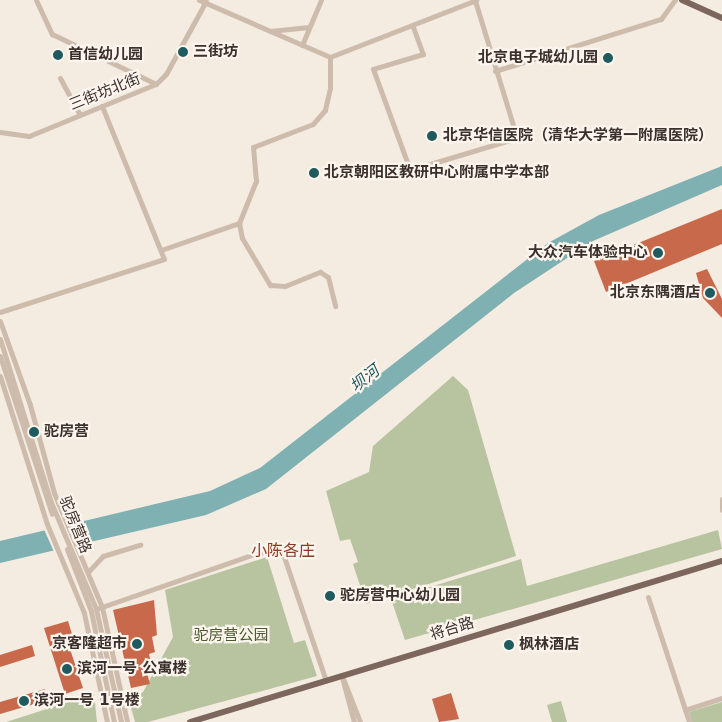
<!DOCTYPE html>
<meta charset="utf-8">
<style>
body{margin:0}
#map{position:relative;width:722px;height:722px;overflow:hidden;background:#f4ebe1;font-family:"DejaVu Sans","Noto Sans SC",sans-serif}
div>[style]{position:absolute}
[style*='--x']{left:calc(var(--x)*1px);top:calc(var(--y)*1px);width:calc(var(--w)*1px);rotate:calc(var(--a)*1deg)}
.green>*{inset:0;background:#b8c4a0}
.water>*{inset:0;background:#7fb0b2}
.pier>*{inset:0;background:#f4ebe1}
.building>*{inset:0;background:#c8694b}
.minor>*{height:5px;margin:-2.5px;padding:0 2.5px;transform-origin:2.5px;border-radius:2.5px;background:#cdbbac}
.major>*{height:6px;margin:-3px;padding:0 3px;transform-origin:3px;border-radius:3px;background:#7d675c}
.dots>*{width:14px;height:14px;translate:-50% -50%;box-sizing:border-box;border:2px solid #fbf5ee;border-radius:50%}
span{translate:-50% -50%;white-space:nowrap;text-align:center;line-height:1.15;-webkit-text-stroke:4.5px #fbf5ee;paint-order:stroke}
.poi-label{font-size:15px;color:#3b302b;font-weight:700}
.left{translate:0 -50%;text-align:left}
.right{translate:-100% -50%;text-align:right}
.street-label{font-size:15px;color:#3b302b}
.park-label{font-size:15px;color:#4a5a2e}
.water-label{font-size:16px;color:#1f5a5e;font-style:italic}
.neighbourhood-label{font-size:16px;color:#8c3b22}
</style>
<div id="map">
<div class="green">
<div style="clip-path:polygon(453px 376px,468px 390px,516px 556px,366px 604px,353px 564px,358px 562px,350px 539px,340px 541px,326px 491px,369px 472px,373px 446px)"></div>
<div style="clip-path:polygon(718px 530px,722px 549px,405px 640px,391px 599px,521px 559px,527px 586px)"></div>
<div style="clip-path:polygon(267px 557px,294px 643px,305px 640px,317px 676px,148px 722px,135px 722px,128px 697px,143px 692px,173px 637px,165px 590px)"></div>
<div style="clip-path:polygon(94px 694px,97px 722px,6px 722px)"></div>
<div style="clip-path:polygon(561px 701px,567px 722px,552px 722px,547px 705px)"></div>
<div style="clip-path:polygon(722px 702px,722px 722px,692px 722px,689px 712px)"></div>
</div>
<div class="water">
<div style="clip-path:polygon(722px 166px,722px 185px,593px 241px,514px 293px,266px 489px,206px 515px,0 563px,0 541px,210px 491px,260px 468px,548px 243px,599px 215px)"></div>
</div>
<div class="pier">
<div style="clip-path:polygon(75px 519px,85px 545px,54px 552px,43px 527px)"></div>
</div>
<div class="building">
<div style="clip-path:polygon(722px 209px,722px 244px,606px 292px,594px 261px)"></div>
<div style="clip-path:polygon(707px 269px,722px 299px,722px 318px,703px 298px,696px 273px)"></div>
<div style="clip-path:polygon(154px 600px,157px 635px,152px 637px,155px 652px,149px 654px,153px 672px,147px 673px,150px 684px,131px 688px,113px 610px)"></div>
<div style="clip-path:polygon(68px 621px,76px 647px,70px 649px,83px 688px,65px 694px,44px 628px)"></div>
<div style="clip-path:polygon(32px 645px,35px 656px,0 667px,0 655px)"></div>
<div style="clip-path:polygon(45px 689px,48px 700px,0 714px,0 702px)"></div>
<div style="clip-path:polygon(451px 693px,459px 719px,439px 722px,432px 699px)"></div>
</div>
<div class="minor">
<div style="--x:36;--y:0;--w:38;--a:65"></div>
<div style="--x:52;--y:34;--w:115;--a:25.7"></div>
<div style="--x:199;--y:0;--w:143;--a:23.5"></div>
<div style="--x:330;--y:57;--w:157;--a:-21.3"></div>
<div style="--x:413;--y:27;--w:29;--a:70"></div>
<div style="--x:423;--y:54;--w:52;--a:163.3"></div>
<div style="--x:373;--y:69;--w:108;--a:69.9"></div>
<div style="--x:410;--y:170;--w:112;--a:-16.7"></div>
<div style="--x:517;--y:138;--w:143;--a:-107"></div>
<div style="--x:270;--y:31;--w:39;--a:-6"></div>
<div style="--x:302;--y:45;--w:49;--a:-67.1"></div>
<div style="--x:330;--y:57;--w:31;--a:90"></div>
<div style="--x:330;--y:88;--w:23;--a:103"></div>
<div style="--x:325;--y:110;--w:18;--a:131"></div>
<div style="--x:313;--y:124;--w:64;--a:159"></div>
<div style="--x:253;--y:147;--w:34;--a:85"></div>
<div style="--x:256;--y:181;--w:45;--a:112"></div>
<div style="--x:239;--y:223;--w:15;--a:79"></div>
<div style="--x:242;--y:238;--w:55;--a:59.2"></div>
<div style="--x:270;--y:285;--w:15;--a:4"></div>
<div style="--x:285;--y:286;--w:38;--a:-22"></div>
<div style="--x:320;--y:272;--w:9;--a:32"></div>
<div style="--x:328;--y:277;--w:30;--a:76"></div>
<div style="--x:495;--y:71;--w:174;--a:-17.4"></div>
<div style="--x:661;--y:19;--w:24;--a:-54"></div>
<div style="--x:60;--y:78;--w:42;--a:61.6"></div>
<div style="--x:0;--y:132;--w:29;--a:8"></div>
<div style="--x:29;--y:136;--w:137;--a:-22.3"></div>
<div style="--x:156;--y:84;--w:14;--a:-45"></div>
<div style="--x:166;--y:74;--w:83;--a:-61.3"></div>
<div style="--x:161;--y:250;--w:83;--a:-19.1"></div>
<div style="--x:0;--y:312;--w:172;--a:-17.9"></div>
<div style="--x:164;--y:259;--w:165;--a:-112.1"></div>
<div style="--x:0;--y:321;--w:89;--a:70.3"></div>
<div style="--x:30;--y:405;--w:91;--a:74.7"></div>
<div style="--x:54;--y:493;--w:124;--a:67.2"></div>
<div style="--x:102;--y:607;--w:118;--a:77.7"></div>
<div style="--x:0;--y:339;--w:169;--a:72.7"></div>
<div style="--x:50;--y:500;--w:118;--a:67.1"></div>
<div style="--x:96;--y:609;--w:116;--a:77.5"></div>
<div style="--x:0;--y:356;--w:166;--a:71.8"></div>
<div style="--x:0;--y:376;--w:155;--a:72.4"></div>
<div style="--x:47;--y:524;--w:96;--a:67.4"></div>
<div style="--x:84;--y:613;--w:111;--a:78.1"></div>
<div style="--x:722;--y:499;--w:11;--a:90"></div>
<div style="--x:67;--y:549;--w:66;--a:68.8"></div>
<div style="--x:91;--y:611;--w:113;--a:78.3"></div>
<div style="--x:88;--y:572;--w:22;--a:-47"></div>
<div style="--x:103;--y:556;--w:39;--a:-17"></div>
<div style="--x:648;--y:597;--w:132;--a:71.8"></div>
<div style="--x:99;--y:608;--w:161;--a:-19.2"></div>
<div style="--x:251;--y:555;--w:31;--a:-13"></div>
<div style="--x:281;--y:548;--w:140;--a:71.3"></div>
<div style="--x:342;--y:676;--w:49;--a:68.6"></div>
<div style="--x:342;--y:677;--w:47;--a:75.1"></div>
<div style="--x:685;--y:710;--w:39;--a:-18"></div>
</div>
<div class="major">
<div style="--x:682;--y:0;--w:44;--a:24.2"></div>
<div style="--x:190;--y:722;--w:556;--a:-16.84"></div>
</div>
<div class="dots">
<div style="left:183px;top:52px;background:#1f5a5e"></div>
<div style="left:58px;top:55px;background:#1f5a5e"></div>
<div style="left:608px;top:58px;background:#1f5a5e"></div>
<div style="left:432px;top:136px;background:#1f5a5e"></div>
<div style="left:314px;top:173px;background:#1f5a5e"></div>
<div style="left:658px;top:253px;background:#1f5a5e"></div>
<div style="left:710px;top:293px;background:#1f5a5e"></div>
<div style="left:34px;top:432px;background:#1f5a5e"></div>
<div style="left:330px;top:596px;background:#1f5a5e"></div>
<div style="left:137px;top:644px;background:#1f5a5e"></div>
<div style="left:509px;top:645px;background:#1f5a5e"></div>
<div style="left:67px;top:669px;background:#1f5a5e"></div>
<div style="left:24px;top:701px;background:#1f5a5e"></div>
</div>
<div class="poi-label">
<span class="left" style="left:193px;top:52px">三街坊</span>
<span class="left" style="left:68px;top:55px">首信幼儿园</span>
<span class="right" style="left:598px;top:58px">北京电子城幼儿园</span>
<span class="left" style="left:443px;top:136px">北京华信医院（清华大学第一附属医院）</span>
<span class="left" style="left:324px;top:173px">北京朝阳区教研中心附属中学本部</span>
<span class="right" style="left:648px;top:253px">大众汽车体验中心</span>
<span class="right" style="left:700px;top:293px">北京东隅酒店</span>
<span class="left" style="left:44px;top:432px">驼房营</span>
<span class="left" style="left:340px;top:596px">驼房营中心幼儿园</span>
<span class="right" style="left:127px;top:644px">京客隆超市</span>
<span class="left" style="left:519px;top:645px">枫林酒店</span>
<span class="left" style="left:77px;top:669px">滨河一号 公寓楼</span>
<span class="left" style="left:34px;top:701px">滨河一号 1号楼</span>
</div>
<div class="street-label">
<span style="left:105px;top:92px;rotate:-22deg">三街坊北街</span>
<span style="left:75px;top:525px;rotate:68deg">驼房营路</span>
<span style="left:452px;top:629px;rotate:-17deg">将台路</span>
</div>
<div class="park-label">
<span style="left:231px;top:636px">驼房营公园</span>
</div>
<div class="water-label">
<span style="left:365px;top:379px;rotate:-39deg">坝河</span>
</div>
<div class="neighbourhood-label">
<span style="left:283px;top:551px">小陈各庄</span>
</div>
</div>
